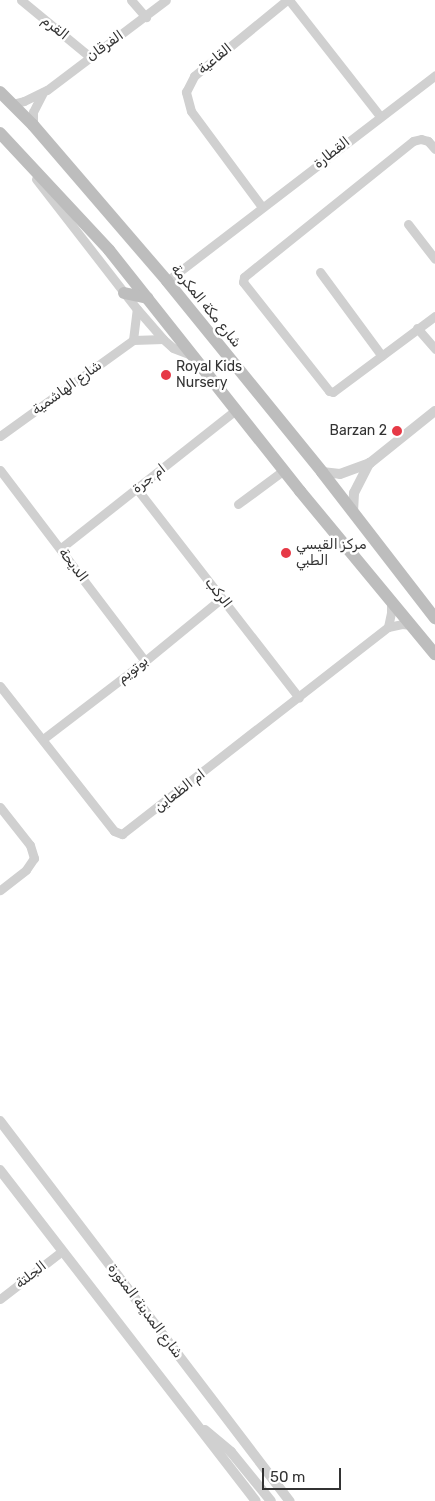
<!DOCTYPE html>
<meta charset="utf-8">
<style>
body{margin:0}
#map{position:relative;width:435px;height:1501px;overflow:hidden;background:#fff;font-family:Rubik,Cairo,sans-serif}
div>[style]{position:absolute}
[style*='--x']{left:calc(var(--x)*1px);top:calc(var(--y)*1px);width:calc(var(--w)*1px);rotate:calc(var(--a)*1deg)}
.minor>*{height:9px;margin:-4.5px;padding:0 4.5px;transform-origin:4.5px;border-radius:4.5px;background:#d0d0d0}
.tertiary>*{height:10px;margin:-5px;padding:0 5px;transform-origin:5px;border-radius:5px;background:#d0d0d0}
.secondary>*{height:12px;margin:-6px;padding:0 6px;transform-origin:6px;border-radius:6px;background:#bdbdbd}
.dots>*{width:14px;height:14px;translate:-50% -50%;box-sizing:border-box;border:2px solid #fff;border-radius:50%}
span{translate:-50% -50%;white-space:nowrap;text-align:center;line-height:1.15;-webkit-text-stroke:5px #fff;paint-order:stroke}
.street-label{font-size:14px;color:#333}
.poi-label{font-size:14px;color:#333}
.left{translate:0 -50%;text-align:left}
.right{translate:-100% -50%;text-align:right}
.scale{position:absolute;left:262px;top:1468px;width:79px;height:22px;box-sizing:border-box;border:2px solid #333;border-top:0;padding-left:6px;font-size:15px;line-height:18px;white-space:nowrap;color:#333;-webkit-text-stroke:4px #fff;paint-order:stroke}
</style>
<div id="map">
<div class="minor">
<div style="--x:21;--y:0;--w:88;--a:39.5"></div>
<div style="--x:131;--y:0;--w:23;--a:49"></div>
<div style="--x:289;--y:0;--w:147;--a:51.9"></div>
<div style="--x:12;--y:104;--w:12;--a:-14"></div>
<div style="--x:24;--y:101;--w:25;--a:-26"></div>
<div style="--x:47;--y:90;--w:149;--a:-37.1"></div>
<div style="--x:33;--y:125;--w:13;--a:-90"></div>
<div style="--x:33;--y:112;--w:22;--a:-63"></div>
<div style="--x:435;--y:149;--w:11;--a:-131"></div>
<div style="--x:428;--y:141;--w:7;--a:-164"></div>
<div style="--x:421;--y:139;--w:8;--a:166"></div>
<div style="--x:413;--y:141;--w:217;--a:141.2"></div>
<div style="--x:244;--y:277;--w:5;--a:101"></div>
<div style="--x:243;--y:282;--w:139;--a:51.7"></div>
<div style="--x:329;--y:391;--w:4;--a:14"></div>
<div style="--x:333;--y:392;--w:127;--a:-36.7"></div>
<div style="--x:36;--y:179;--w:165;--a:52.2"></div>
<div style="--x:137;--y:309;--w:40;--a:49"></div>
<div style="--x:163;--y:339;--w:13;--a:42"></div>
<div style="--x:173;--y:348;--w:19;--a:21"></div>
<div style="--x:262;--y:207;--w:119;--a:-126.5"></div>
<div style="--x:191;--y:111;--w:20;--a:-105"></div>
<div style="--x:186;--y:92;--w:18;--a:-63"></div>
<div style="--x:194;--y:76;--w:120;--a:-39.3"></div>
<div style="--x:408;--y:224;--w:44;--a:52.4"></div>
<div style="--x:320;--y:272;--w:104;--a:53.6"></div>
<div style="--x:167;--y:281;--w:338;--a:-37.5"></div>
<div style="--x:417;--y:328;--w:28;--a:49"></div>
<div style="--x:133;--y:340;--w:31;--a:-83"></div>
<div style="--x:0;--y:436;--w:164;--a:-35.8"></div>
<div style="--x:133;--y:340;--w:30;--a:-2"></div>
<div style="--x:0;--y:470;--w:240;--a:52.8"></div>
<div style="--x:137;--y:489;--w:264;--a:52.2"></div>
<div style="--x:238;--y:504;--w:57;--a:-36.5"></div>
<div style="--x:61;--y:548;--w:223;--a:-38.3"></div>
<div style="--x:388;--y:627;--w:14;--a:-78"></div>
<div style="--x:391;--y:613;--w:13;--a:-90"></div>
<div style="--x:0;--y:686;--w:184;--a:51.8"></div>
<div style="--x:114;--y:831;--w:9;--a:21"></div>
<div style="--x:122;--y:834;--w:337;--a:-37.9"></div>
<div style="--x:388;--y:627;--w:14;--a:-12"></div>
<div style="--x:402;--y:624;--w:10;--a:6"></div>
<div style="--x:43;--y:739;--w:128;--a:-37.4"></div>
<div style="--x:145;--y:661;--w:99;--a:-39.3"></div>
<div style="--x:0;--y:807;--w:48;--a:51.7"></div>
<div style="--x:30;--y:845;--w:14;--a:73"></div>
<div style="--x:34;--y:858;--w:14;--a:124"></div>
<div style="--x:26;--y:870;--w:33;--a:142"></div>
<div style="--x:0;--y:1299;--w:78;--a:-37.7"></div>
</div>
<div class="tertiary">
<div style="--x:322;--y:472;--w:18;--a:6"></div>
<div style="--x:340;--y:474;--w:32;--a:-20"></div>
<div style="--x:370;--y:463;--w:83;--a:-38.7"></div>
<div style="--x:353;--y:512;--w:19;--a:-87"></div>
<div style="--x:354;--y:493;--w:34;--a:-63"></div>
<div style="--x:0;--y:1121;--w:478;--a:52.7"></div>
<div style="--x:0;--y:1170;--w:418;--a:52.3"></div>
<div style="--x:205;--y:1430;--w:34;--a:40"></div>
<div style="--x:231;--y:1452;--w:63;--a:50.8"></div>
</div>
<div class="secondary">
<div style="--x:0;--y:92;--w:47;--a:45"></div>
<div style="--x:33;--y:125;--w:206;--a:49.3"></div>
<div style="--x:167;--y:281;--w:246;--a:50.9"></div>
<div style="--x:322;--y:472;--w:185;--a:52.3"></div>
<div style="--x:0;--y:133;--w:160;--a:47"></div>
<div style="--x:109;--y:250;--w:308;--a:51.6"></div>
<div style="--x:300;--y:491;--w:212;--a:50.4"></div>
<div style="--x:124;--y:293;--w:24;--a:12"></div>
</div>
<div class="dots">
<div style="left:166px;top:375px;background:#e63946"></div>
<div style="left:397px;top:431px;background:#e63946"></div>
<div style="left:286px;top:553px;background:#e63946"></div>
</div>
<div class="street-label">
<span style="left:55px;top:28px;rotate:39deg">القرم</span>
<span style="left:105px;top:46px;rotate:-35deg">الفرقان</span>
<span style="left:215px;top:59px;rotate:-39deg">القاعية</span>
<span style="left:332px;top:153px;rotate:-38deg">القطارة</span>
<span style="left:206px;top:306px;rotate:51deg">شارع مكة المكرمة</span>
<span style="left:67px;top:388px;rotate:-36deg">شارع الهاشمية</span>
<span style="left:149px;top:479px;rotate:-38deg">ام جرة</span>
<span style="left:73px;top:565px;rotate:53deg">الديحة</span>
<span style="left:218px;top:593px;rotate:52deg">الركب</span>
<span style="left:133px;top:670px;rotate:-38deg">بوتويم</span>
<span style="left:180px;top:791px;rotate:-38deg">ام الظعاين</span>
<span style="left:31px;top:1275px;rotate:-38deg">الجلتة</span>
<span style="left:145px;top:1311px;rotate:53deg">شارع المدينة المنورة</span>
</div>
<div class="poi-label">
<span class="left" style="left:176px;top:375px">Royal Kids<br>Nursery</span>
<span class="right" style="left:387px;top:431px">Barzan 2</span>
<span class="left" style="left:296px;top:553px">مركز القيسي<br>الطبي</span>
</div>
<div class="scale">50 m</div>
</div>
